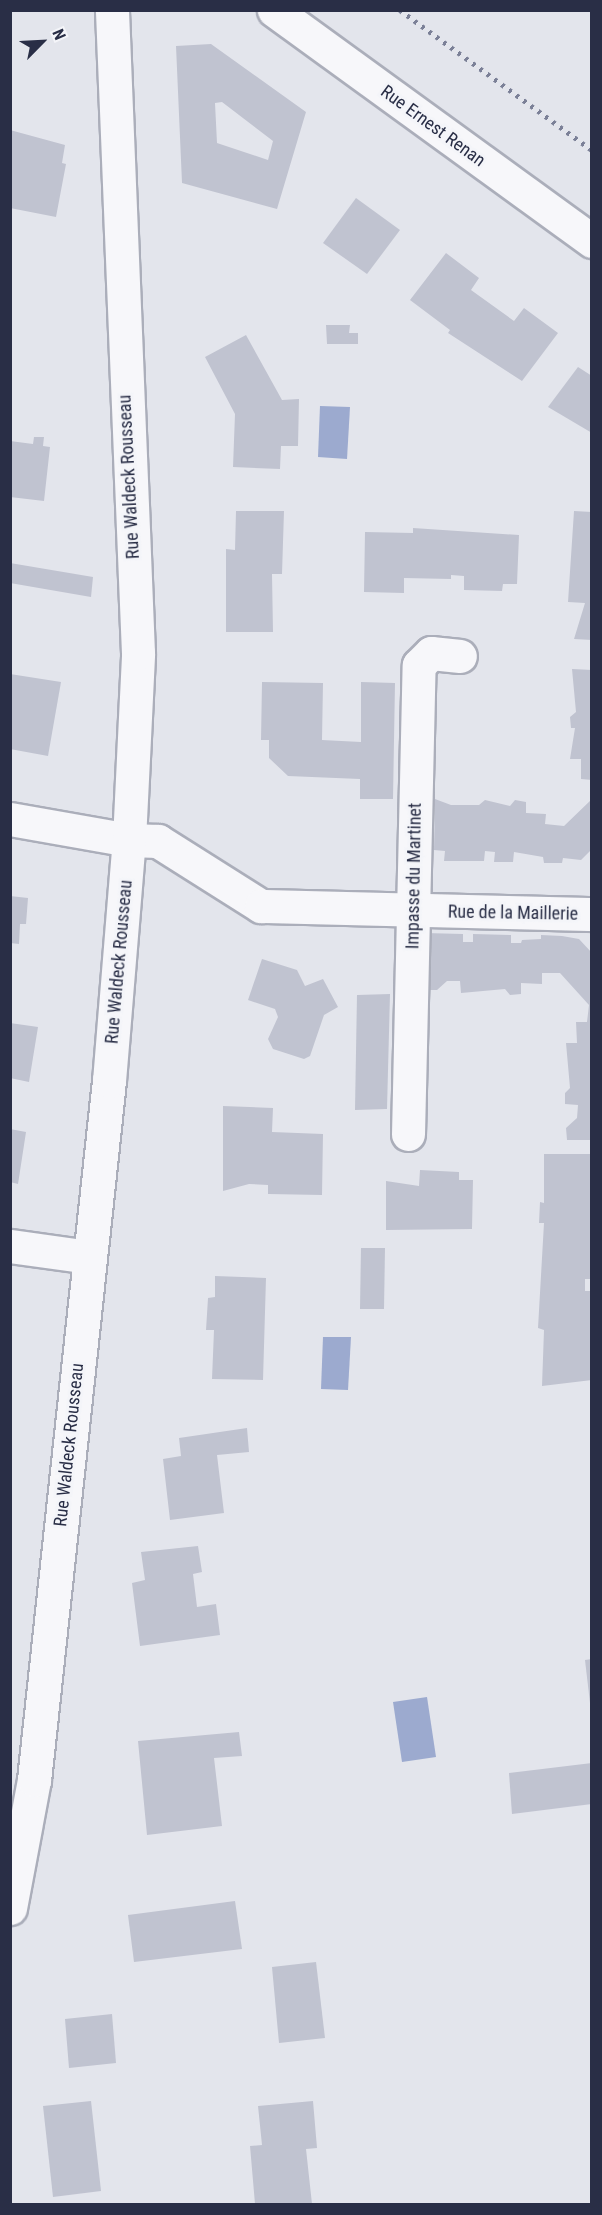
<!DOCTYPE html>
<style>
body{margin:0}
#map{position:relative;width:602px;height:2215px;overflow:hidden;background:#e3e5ec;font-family:"Roboto Condensed",sans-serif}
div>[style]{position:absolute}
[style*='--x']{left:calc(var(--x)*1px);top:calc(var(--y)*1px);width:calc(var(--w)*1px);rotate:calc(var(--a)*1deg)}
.water>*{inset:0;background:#9caacf}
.building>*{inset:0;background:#c0c3d0}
.roads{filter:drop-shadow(2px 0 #abaeba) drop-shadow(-2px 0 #abaeba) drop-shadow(0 2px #abaeba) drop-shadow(0 -2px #abaeba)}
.minor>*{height:33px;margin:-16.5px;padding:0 16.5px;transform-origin:16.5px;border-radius:16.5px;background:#f7f7fa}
.rail>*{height:4.5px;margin-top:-2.25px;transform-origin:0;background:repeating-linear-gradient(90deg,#7b8097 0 3px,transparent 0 9px)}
span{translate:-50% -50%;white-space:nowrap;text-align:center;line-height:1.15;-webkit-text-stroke:6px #f4f5f9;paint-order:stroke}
.street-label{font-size:18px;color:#292e46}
.frame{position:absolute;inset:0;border:12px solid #292e46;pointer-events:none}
.north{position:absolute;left:12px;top:12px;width:60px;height:60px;-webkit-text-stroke:4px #f4f5f9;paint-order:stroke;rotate:66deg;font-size:16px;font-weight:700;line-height:24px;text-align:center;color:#292e46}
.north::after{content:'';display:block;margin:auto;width:21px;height:27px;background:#292e46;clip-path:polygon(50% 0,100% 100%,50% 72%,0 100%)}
</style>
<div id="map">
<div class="water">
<div style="clip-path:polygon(320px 406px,350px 407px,347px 459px,318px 457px)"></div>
<div style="clip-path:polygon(323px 1337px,351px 1337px,348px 1390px,321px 1389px)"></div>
<div style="clip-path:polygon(427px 1697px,436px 1757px,402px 1762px,393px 1702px)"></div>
</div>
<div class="building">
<div style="clip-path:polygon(evenodd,211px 44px,306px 112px,277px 209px,182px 183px,176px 46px,211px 44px,222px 102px,273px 141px,268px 160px,217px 143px,215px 103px,222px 102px)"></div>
<div style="clip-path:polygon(10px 130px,65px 145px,62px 163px,66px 164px,56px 217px,10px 208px)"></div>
<div style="clip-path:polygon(356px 198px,400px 230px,367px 274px,323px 243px)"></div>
<div style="clip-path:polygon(446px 253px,479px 278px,471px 290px,514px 321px,524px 308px,558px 333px,522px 381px,448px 333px,450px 330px,410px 300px)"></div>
<div style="clip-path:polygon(326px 325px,350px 325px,349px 333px,358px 333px,358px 344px,327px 344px)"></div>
<div style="clip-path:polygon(246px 335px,282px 400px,299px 399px,298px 446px,281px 446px,280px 469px,233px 467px,235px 414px,205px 357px)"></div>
<div style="clip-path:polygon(578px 367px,592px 376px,592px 433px,548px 407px)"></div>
<div style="clip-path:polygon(34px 437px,44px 437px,43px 446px,50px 447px,44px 501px,10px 497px,10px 441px,33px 444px)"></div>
<div style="clip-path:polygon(236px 511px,284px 511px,282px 574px,272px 574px,273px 632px,226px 632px,226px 549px,235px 550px)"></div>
<div style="clip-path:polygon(574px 511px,592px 512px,592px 640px,574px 639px,585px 603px,568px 602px)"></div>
<div style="clip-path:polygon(413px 528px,519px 535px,517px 584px,503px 584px,502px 591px,464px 590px,464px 576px,451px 575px,451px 579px,404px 578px,404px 593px,364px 592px,365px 532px,413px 533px)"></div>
<div style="clip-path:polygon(10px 563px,93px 577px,91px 597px,10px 583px)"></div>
<div style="clip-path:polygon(572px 669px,592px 670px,592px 780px,581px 779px,581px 759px,570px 759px,575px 728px,571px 728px,570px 717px,576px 712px)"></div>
<div style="clip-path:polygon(10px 674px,61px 682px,48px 756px,10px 749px)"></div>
<div style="clip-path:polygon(262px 682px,323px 683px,322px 740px,361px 742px,361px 682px,395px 683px,393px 799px,360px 799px,360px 779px,288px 776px,269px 758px,269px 740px,261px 740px)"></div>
<div style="clip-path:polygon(435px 799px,451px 805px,479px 805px,485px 800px,510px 806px,515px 800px,526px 802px,526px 813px,546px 814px,545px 824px,564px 826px,592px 799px,592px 849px,581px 860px,563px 858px,562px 863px,544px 863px,543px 857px,514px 852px,513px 862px,494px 862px,495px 852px,485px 851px,484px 861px,444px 861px,445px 851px,434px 850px)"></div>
<div style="clip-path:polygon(10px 896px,28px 898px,26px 924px,20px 924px,19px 944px,10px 943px)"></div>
<div style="clip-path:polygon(425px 933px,463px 934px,463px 942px,473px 942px,473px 934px,511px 935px,511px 943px,521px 943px,522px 940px,541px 939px,541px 935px,562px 936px,579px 939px,592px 953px,592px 1140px,567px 1140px,566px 1128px,577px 1118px,578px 1105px,565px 1104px,565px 1093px,570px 1088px,566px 1043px,577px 1043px,576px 1022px,587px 1022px,589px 1005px,560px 973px,542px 973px,542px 984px,521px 983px,521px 994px,510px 995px,505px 989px,461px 993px,460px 981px,447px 981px,437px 990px,424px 990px)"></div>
<div style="clip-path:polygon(262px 959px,297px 970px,305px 986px,323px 979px,338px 1007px,324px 1015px,310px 1056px,304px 1059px,273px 1049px,268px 1039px,278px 1017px,275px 1009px,248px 1000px)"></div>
<div style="clip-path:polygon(390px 994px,387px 1109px,355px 1110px,357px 995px)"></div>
<div style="clip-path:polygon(10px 1023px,38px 1027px,29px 1082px,10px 1078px)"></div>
<div style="clip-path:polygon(223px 1106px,273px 1108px,272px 1132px,323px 1134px,322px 1195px,268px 1194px,268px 1185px,249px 1184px,223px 1191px)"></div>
<div style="clip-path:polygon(10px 1129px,26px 1132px,18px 1184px,10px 1182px)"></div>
<div style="clip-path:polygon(544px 1154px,592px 1154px,592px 1279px,585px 1279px,585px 1291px,590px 1291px,592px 1380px,542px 1386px,544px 1330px,538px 1328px,544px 1223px,539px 1223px,540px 1202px,544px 1203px)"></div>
<div style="clip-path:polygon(420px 1170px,459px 1172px,459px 1180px,473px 1180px,472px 1229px,386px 1230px,386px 1181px,419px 1186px)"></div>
<div style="clip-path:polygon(361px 1248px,385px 1248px,384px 1309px,360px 1309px)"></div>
<div style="clip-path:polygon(215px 1276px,266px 1278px,263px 1380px,212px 1379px,214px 1330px,206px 1330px,208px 1298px,215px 1297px)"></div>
<div style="clip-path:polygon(247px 1428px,249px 1452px,217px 1455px,224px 1513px,170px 1520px,163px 1459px,181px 1456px,179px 1438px)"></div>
<div style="clip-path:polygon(198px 1546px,202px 1572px,193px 1574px,197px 1607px,216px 1604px,220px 1635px,140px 1646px,132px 1583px,145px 1580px,141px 1552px)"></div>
<div style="clip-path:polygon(592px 1659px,592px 1703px,590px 1703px,585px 1660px)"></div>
<div style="clip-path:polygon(239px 1732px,242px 1756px,214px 1758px,222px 1826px,147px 1835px,138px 1741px)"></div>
<div style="clip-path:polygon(592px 1763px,592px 1804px,512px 1814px,509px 1773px)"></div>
<div style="clip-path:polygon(235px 1901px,242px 1949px,134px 1962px,128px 1915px)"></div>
<div style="clip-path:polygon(316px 1962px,325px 2038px,279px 2043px,272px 1967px)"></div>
<div style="clip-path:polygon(112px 2014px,116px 2063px,69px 2068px,65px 2019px)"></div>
<div style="clip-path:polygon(91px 2101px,101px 2191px,53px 2197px,43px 2106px)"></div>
<div style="clip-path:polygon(313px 2101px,317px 2148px,306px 2149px,312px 2204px,255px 2204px,250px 2146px,262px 2145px,258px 2106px)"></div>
</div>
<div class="roads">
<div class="minor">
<div style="--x:274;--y:10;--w:393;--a:36"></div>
<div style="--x:10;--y:819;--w:121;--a:10"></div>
<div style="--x:129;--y:840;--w:29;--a:2"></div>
<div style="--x:158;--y:841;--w:122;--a:32.3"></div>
<div style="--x:261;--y:906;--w:331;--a:1.4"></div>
<div style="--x:408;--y:1134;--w:469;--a:-88.7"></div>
<div style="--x:419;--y:665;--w:17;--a:-45"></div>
<div style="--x:431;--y:653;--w:29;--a:6"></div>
<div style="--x:10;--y:1246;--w:80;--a:7.9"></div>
<div style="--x:10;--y:1908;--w:130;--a:-79.4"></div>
<div style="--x:34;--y:1780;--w:703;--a:-83.88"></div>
<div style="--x:109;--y:1081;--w:242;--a:-85.3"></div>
<div style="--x:129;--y:840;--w:187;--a:-87.2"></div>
<div style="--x:138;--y:653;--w:644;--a:-92.32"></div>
</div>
</div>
<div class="rail">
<div style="--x:400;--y:10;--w:238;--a:36.1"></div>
</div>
<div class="street-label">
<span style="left:433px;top:126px;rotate:36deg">Rue Ernest Renan</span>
<span style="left:129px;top:477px;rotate:-93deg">Rue Waldeck Rousseau</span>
<span style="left:414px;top:876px;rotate:-89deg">Impasse du Martinet</span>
<span style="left:513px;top:913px;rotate:1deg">Rue de la Maillerie</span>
<span style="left:119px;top:962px;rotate:-85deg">Rue Waldeck Rousseau</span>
<span style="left:69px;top:1445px;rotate:-84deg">Rue Waldeck Rousseau</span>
</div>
<div class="frame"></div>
<div class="north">N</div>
</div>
